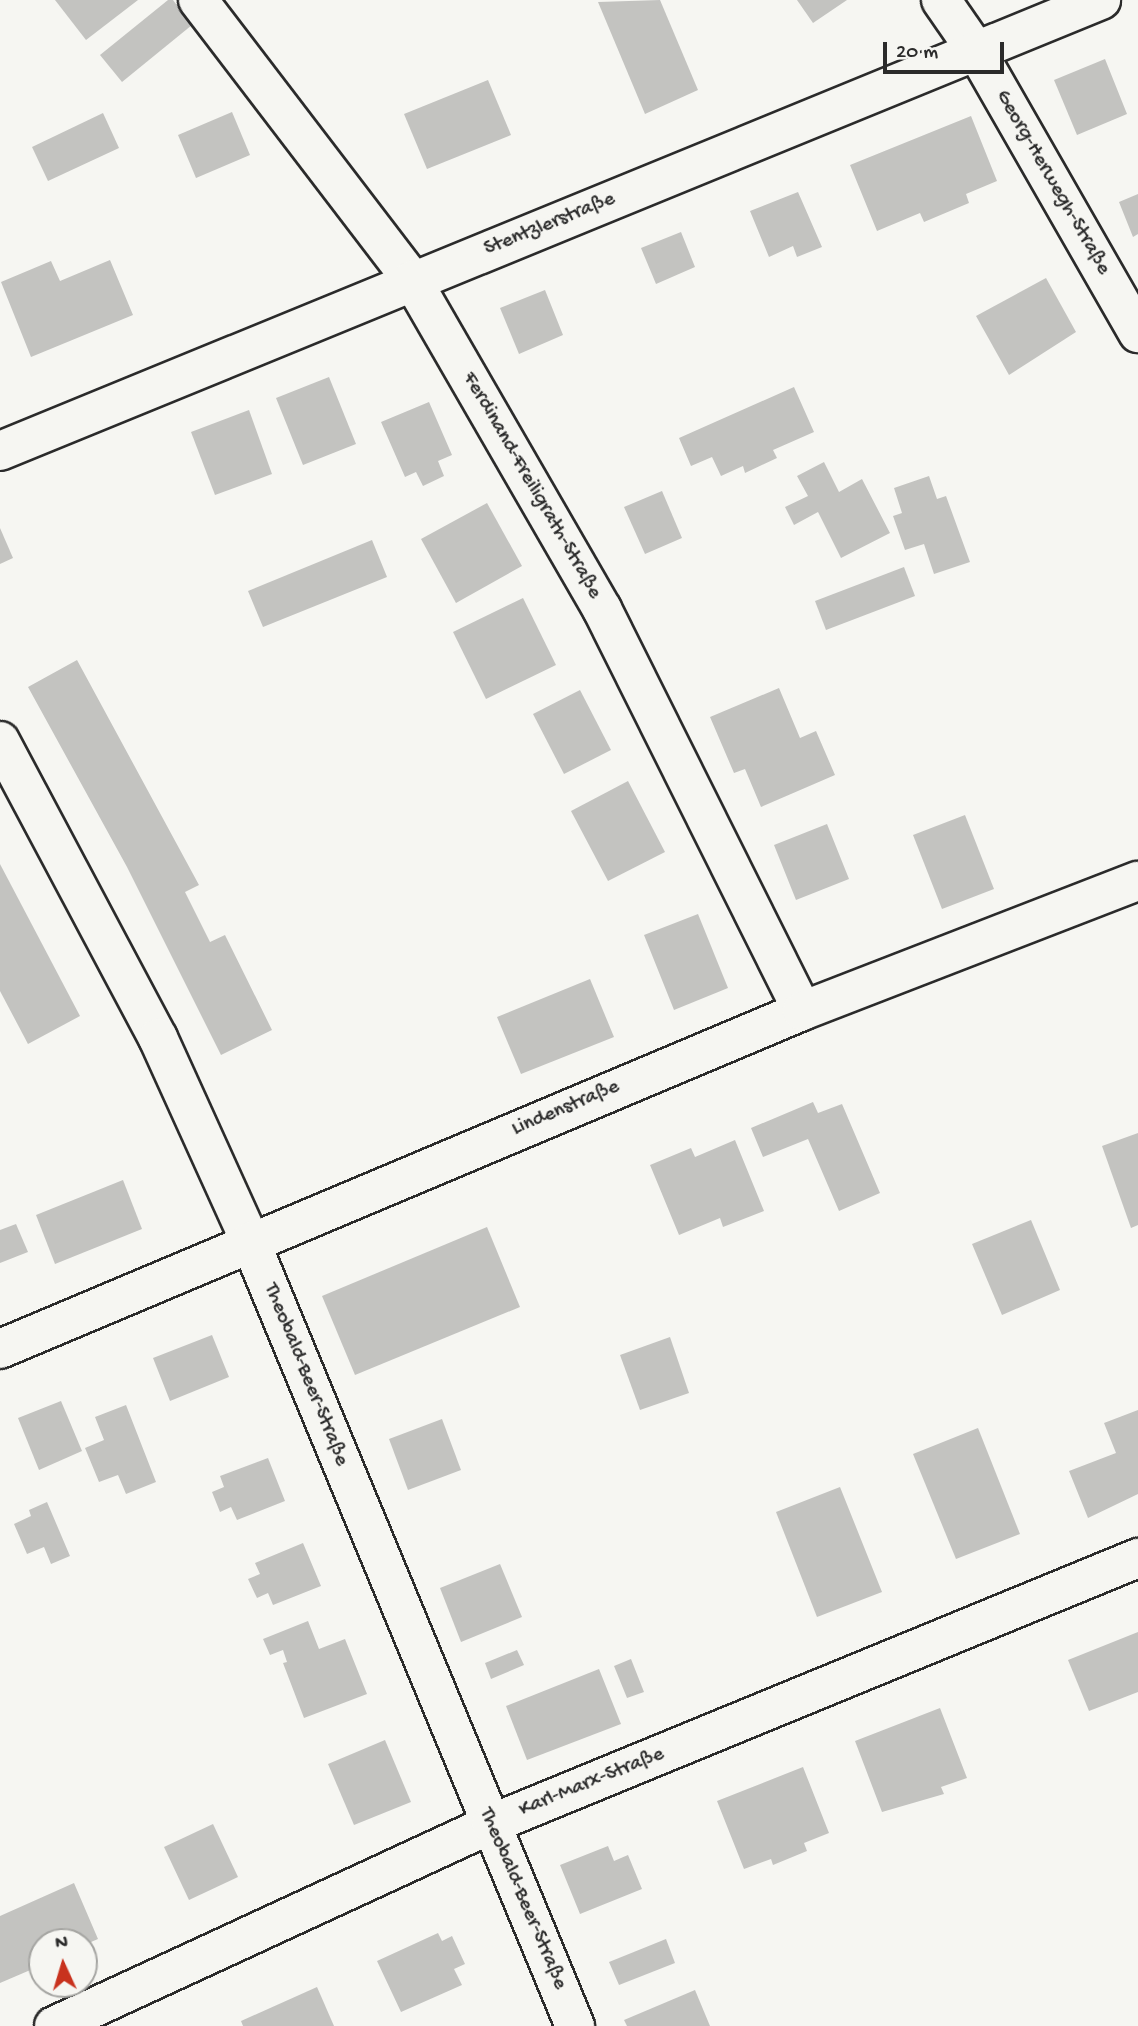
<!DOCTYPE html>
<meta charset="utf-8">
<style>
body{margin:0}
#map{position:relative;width:1138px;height:2026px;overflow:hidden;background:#f6f6f2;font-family:"Gochi Hand",sans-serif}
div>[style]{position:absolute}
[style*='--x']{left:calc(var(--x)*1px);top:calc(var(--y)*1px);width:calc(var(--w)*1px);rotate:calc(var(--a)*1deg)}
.building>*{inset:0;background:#c3c3c0}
.roads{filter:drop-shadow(2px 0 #2b2b2b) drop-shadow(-2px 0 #2b2b2b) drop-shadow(0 2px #2b2b2b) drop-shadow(0 -2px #2b2b2b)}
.street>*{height:38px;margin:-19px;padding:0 19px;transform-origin:19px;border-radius:19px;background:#f6f6f2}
span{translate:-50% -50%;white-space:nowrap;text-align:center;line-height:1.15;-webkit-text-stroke:6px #f6f6f2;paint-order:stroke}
.street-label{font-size:21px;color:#2b2b2b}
.north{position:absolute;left:28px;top:1928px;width:70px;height:70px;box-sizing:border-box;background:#f6f6f2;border:2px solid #a5a5a2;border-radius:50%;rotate:356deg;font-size:19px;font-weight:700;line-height:28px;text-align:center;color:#2b2b2b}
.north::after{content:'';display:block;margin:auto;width:24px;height:32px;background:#c8321e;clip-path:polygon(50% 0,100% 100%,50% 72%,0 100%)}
.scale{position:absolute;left:883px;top:42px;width:121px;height:32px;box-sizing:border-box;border:4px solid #2b2b2b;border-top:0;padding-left:9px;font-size:21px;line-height:24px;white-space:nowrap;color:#2b2b2b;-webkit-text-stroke:5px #f6f6f2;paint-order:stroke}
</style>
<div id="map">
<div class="building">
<div style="clip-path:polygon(55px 0,138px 0,86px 40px)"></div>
<div style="clip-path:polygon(168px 0,173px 0,192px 25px,122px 82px,100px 55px)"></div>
<div style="clip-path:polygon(660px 0,698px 90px,645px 114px,598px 2px)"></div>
<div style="clip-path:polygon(797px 0,847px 0,813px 23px)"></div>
<div style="clip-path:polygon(1105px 59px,1127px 114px,1077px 135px,1054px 80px)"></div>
<div style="clip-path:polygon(488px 80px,511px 135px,427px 169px,404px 114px)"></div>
<div style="clip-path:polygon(232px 112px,250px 155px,196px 178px,178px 135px)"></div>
<div style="clip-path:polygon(103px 113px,119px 148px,48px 181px,32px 147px)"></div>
<div style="clip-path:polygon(971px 116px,997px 181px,966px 194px,969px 203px,924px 222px,920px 213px,877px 231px,850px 165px)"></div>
<div style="clip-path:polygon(798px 192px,822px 247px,797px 257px,793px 246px,769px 257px,750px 211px)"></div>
<div style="clip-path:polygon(1138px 194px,1138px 234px,1133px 237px,1119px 202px)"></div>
<div style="clip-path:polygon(681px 232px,695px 267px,656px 284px,641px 248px)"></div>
<div style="clip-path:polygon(110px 260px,133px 315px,31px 357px,1px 282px,51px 261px,60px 281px)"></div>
<div style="clip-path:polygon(1046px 278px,1076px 332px,1009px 375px,976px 316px)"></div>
<div style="clip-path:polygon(545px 290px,563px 335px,519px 354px,500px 308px)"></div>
<div style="clip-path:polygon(329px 377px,356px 444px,303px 465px,276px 398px)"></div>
<div style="clip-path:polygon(794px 387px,814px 432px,773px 450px,777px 458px,745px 473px,743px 466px,721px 476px,712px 457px,691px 466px,679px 438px)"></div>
<div style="clip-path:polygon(429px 402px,452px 455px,438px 461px,444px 476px,423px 486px,416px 472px,405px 477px,381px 422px)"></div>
<div style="clip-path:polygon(249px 410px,272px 474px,215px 495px,191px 432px)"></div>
<div style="clip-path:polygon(824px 462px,839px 492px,862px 479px,890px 533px,841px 558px,818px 512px,794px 525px,785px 507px,808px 496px,797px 476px)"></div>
<div style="clip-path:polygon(929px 476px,937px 499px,946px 496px,970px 562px,934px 574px,924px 544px,905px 550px,893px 516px,902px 513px,894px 488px)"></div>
<div style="clip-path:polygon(662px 491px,682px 538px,645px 554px,624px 507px)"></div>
<div style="clip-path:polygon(487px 503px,522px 566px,456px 603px,421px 539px)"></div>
<div style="clip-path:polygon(0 528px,13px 558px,0 564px)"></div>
<div style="clip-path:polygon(372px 540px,387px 577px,263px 627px,248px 591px)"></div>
<div style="clip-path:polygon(904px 567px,915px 596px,826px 630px,815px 601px)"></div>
<div style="clip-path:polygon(523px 598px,556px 665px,486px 699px,453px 632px)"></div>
<div style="clip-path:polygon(77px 660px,199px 885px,185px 892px,210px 942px,225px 935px,272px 1030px,221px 1055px,127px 867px,28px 687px)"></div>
<div style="clip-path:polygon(779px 688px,800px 738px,816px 731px,835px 775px,761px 807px,745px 769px,734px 773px,710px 717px)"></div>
<div style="clip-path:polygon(580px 690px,611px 750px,564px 774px,533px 714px)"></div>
<div style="clip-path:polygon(628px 781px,665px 852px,608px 881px,571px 811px)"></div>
<div style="clip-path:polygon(965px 815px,994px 889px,942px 909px,913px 835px)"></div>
<div style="clip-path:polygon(827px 824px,849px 879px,796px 900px,774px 845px)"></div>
<div style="clip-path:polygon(0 864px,80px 1016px,28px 1044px,0 991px)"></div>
<div style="clip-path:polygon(698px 914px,728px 988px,674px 1010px,644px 935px)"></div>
<div style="clip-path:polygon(590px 979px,614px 1037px,521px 1074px,497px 1017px)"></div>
<div style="clip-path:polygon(813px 1102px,818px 1113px,842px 1104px,880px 1193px,839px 1211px,808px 1139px,763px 1157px,751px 1128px)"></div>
<div style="clip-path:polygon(1138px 1133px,1138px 1225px,1131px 1228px,1102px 1146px)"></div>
<div style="clip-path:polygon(735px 1140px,764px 1211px,723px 1227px,720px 1218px,679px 1235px,650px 1165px,691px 1148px,695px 1157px)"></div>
<div style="clip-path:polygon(123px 1180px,142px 1229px,55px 1264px,36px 1215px)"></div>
<div style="clip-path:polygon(1031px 1220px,1060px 1290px,1002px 1315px,972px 1244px)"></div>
<div style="clip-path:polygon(16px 1224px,28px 1252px,0 1263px,0 1230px)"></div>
<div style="clip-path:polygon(487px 1227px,520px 1307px,355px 1375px,322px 1296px)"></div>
<div style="clip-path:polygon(212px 1335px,229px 1377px,170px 1401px,153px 1358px)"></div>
<div style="clip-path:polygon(670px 1337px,689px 1393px,640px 1410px,620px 1355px)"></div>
<div style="clip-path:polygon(61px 1401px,82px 1451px,39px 1470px,18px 1418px)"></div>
<div style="clip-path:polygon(126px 1405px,156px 1482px,126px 1494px,118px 1475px,99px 1482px,85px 1448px,104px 1440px,95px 1417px)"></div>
<div style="clip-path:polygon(1138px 1410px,1138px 1494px,1088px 1518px,1069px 1471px,1116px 1453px,1104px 1423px)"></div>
<div style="clip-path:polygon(442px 1419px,461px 1470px,408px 1490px,389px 1439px)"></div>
<div style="clip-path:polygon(978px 1428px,1020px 1534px,956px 1559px,913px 1454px)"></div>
<div style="clip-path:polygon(268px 1458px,285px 1501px,237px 1520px,231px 1507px,220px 1512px,212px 1492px,224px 1487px,220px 1476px)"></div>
<div style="clip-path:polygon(840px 1487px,882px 1592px,817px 1617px,776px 1512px)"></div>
<div style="clip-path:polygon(47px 1502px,70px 1556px,51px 1564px,44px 1547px,27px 1554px,14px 1524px,31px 1516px,29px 1510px)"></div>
<div style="clip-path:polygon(303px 1543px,321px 1586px,273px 1605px,268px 1593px,257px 1598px,248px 1579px,260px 1574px,255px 1563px)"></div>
<div style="clip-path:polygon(500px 1564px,522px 1617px,461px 1642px,440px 1588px)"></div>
<div style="clip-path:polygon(308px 1621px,319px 1649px,345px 1639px,367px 1694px,304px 1718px,283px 1663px,287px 1662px,283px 1650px,270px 1655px,263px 1639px)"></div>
<div style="clip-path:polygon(1138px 1632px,1138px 1692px,1089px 1711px,1068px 1660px)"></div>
<div style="clip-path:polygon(517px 1650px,524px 1665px,491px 1679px,485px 1663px)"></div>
<div style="clip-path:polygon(631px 1659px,644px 1692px,627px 1698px,614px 1666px)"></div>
<div style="clip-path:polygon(599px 1669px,621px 1724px,527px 1760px,506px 1706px)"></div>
<div style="clip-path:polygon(940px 1708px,967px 1778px,941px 1787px,944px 1794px,882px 1812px,855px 1741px)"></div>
<div style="clip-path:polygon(385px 1740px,411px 1802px,354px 1825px,328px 1764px)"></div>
<div style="clip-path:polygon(803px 1767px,829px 1833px,804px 1843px,807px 1851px,773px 1865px,771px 1859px,744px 1869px,717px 1801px)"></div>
<div style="clip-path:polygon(213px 1824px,238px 1877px,189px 1900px,164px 1847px)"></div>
<div style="clip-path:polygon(608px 1846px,614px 1861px,628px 1855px,642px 1889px,580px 1914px,560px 1865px)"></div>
<div style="clip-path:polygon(74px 1883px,98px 1939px,84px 1945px,42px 1942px,42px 1965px,0 1983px,0 1916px)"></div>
<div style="clip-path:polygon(438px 1933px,442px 1941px,452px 1936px,465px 1964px,454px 1969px,462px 1985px,401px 2012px,377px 1961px)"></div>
<div style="clip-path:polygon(666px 1939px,675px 1963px,619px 1985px,609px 1962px)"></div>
<div style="clip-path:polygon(317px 1987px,334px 2026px,243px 2026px,241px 2021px)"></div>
<div style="clip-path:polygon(695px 1990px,710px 2026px,627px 2026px,624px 2020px)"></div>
</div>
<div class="roads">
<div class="street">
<div style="--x:198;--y:0;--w:352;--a:52.6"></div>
<div style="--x:412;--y:280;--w:380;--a:60"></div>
<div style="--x:602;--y:609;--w:449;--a:63.5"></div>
<div style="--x:941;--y:0;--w:63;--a:55.3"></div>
<div style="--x:977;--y:52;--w:324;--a:60.2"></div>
<div style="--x:0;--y:451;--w:1190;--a:-22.28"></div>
<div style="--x:0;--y:741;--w:336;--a:62"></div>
<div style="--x:158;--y:1038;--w:223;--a:65.6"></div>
<div style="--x:250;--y:1241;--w:850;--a:67.51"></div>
<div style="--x:0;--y:1349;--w:870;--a:-22.85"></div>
<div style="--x:802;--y:1011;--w:360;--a:-21.2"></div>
<div style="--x:54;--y:2026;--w:481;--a:-24.8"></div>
<div style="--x:491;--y:1824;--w:700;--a:-22.35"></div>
</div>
</div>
<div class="street-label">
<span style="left:1052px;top:183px;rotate:60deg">Georg-Herwegh-Straße</span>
<span style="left:550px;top:225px;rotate:-22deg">Stentzlerstraße</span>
<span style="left:531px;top:486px;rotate:60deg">Ferdinand-Freiligrath-Straße</span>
<span style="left:566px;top:1109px;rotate:-23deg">Lindenstraße</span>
<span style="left:305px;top:1375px;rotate:68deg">Theobald-Beer-Straße</span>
<span style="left:592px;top:1783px;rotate:-22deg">Karl-Marx-Straße</span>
<span style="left:522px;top:1899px;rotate:67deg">Theobald-Beer-Straße</span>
</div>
<div class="north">N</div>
<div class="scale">20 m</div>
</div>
